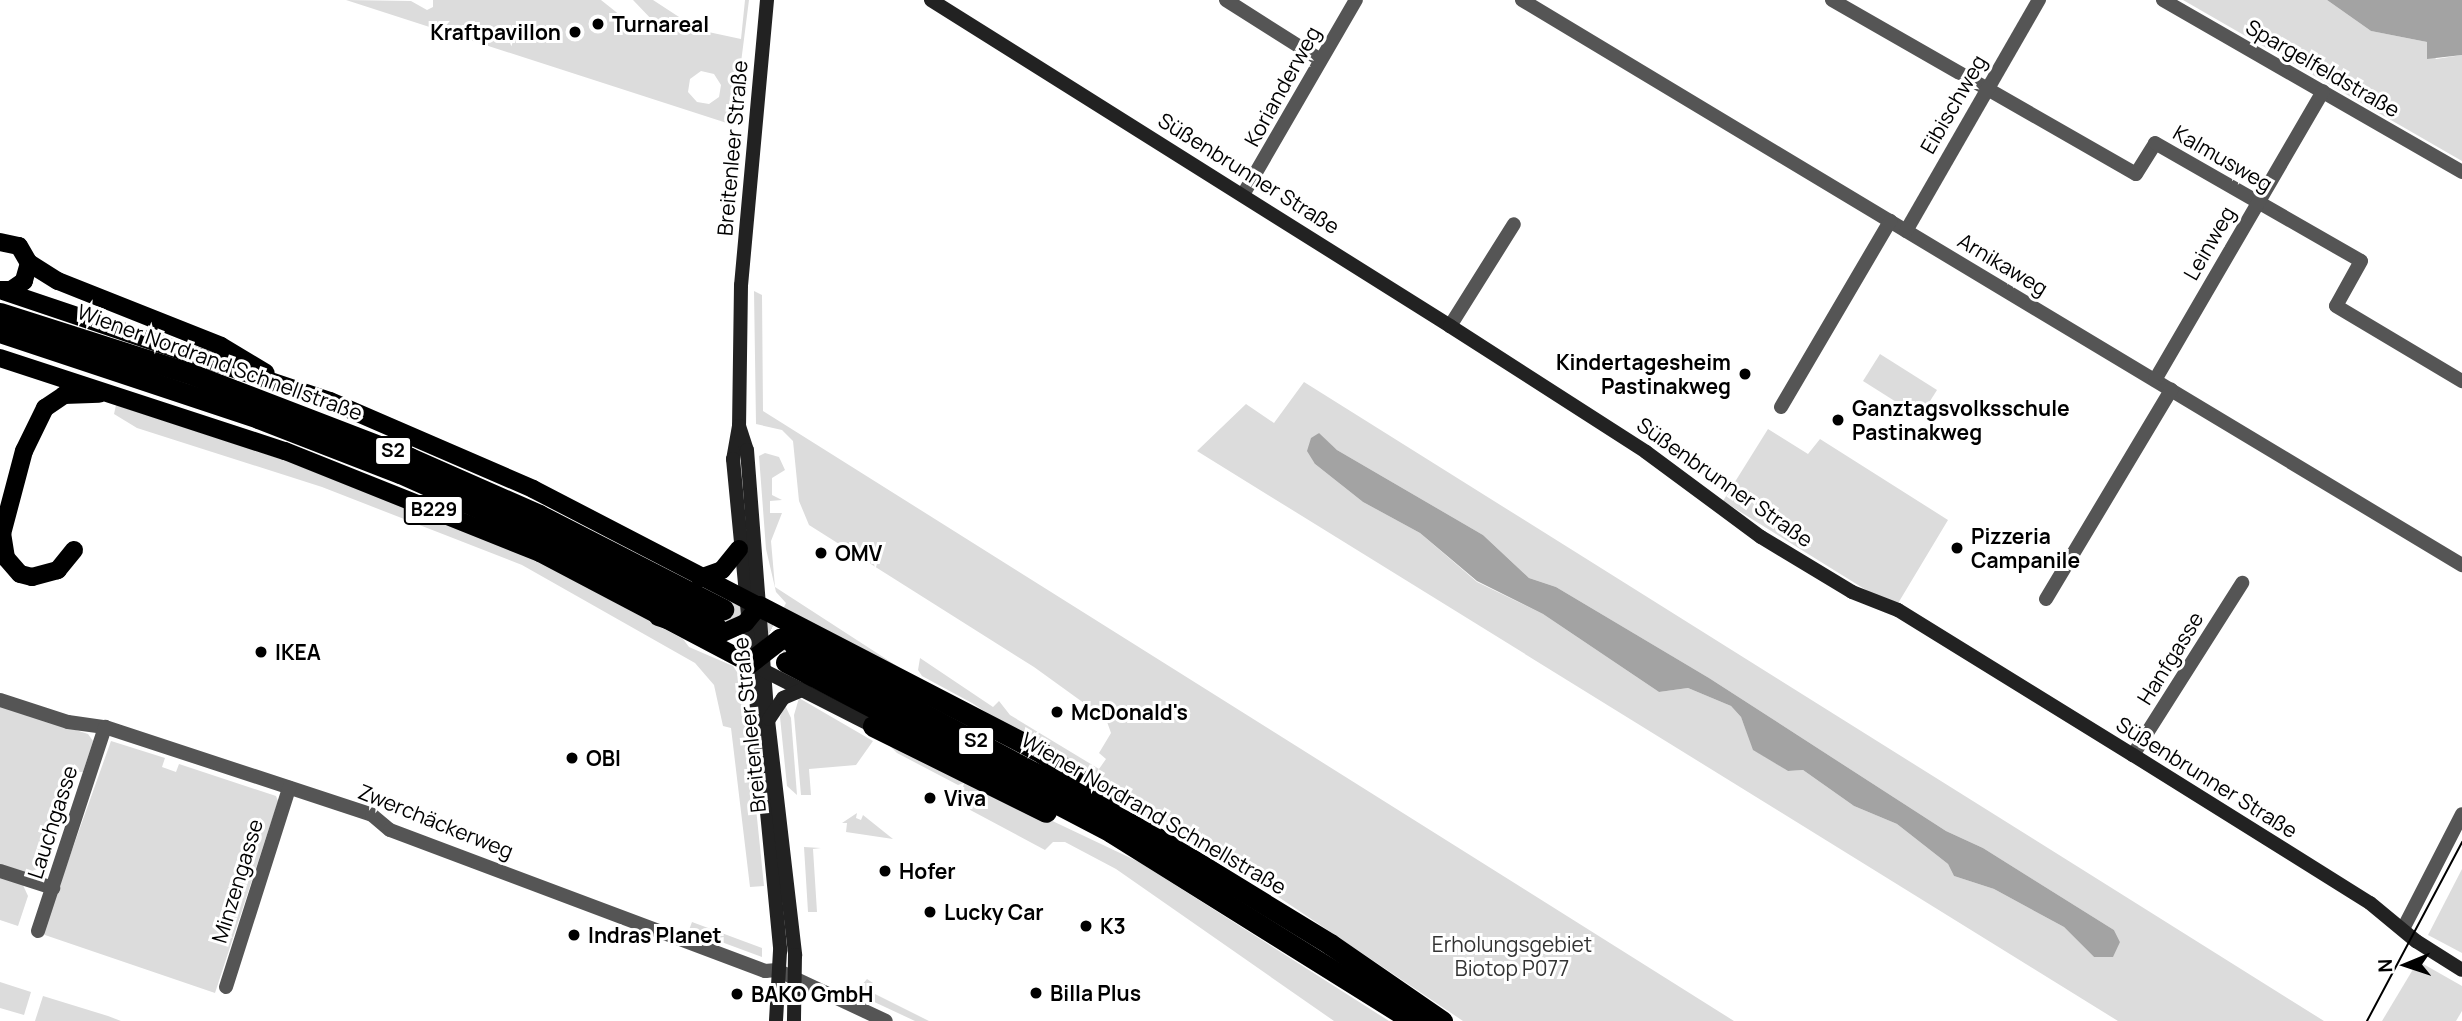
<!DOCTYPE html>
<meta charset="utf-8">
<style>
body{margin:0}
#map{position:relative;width:2462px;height:1021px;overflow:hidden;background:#fff;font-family:Manrope,sans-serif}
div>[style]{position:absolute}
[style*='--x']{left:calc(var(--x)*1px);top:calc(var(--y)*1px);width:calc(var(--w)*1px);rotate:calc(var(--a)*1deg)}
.green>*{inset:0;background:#dcdcdc}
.water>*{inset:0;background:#a3a3a3}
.highway-tunnel>*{height:21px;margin-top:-10.5px;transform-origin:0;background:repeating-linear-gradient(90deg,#d9d9d9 0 21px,transparent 0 31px)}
.street>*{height:14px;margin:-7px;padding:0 7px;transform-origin:7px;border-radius:7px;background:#555}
.secondary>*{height:14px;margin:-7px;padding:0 7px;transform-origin:7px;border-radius:7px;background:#222}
.primary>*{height:18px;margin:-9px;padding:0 9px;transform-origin:9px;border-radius:9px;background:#000}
.highway>*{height:21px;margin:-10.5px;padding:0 10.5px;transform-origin:10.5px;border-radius:10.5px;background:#000}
.tram>*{height:2px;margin:-1px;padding:0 1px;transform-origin:1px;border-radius:1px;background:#000}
.dots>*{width:19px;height:19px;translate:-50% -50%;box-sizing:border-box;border:4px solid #fff;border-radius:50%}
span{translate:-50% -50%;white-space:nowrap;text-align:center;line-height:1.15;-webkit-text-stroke:6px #fff;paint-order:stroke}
.shield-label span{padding:2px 5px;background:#fff;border:2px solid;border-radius:5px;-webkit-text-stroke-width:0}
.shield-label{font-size:19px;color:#000;font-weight:700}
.poi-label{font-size:21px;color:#000;font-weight:700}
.left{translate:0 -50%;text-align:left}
.right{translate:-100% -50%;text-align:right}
.street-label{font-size:21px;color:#000}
.park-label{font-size:21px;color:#333}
.north{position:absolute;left:2371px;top:930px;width:70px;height:70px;-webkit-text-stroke:5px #fff;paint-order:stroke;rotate:268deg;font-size:19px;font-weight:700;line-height:28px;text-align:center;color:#000}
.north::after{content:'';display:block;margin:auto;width:24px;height:32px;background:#000;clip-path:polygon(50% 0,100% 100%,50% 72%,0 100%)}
</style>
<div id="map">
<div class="green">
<div style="clip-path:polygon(evenodd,346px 0,411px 1px,427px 10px,433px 7px,433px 0,601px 0,645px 35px,653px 31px,655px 23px,633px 0,653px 0,699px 30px,741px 39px,745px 0,749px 0,733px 125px,346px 0,701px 71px,714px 74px,721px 85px,719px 97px,709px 104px,697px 102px,688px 92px,690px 79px,701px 71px)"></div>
<div style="clip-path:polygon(2183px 0,2327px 0,2371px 31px,2427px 42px,2436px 59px,2462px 55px,2462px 161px)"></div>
<div style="clip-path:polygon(754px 291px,762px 295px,763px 411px,1734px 1021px,1463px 1021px,1274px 894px,1269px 886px,1123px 803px,972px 703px,922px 676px,918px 670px,920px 658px,993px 707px,999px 701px,1010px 715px,1099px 769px,1106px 759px,1099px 753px,1111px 733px,1106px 719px,1034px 667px,809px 525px,799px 501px,793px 441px,782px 430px,756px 424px)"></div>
<div style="clip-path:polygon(1880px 354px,1937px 390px,1920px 417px,1863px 381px)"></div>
<div style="clip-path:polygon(evenodd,1304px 382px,2324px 1021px,2118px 1021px,1197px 451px,1246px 404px,1274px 423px,1304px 382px,1318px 433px,1337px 450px,1483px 535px,1529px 578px,1556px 587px,1709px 678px,1946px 831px,1983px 848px,2114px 930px,2120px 942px,2094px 957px,2064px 927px,1994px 889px,1954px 876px,1948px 864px,1897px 824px,1854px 806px,1803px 770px,1788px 771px,1754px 750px,1741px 717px,1731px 706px,1688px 688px,1659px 692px,1543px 614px,1477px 582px,1420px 533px,1363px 502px,1315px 464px,1318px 433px)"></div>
<div style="clip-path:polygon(116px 405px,287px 461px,534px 559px,683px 639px,689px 647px,733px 666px,743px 681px,744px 692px,738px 693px,739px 701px,745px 701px,764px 886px,750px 887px,731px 728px,723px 726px,714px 685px,695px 663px,522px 565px,322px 487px,137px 428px,114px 414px)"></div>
<div style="clip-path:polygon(1768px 429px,1808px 454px,1820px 439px,1948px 520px,1897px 605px,1879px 598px,1723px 501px)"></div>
<div style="clip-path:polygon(765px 453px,779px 457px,785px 470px,772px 478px,772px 495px,782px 500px,770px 501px,770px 513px,782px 513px,771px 541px,775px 587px,900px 668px,783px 609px,786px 603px,776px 592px,766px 549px,759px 456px)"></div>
<div style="clip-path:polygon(799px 698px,873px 741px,856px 765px,809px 769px,811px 795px,801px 795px,794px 715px)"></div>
<div style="clip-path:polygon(0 705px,88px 734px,93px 741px,83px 772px,70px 772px,37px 869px,25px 874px,0 866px)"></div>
<div style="clip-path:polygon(785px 705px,791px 718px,797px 795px,787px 786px,780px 717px)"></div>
<div style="clip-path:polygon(111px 741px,165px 758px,162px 767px,176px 772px,179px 764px,276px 796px,278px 801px,215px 993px,42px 934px)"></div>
<div style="clip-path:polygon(886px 742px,1139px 862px,1389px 1021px,1334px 1021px,1116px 869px,1065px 842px,1053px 842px,1045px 850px,959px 804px,964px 783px,958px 785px,897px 753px)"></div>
<div style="clip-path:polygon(857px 813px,856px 818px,861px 820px,863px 815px,893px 839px,846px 832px,847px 823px,842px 823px)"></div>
<div style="clip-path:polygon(804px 847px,821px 848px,813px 849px,817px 912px,808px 912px)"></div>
<div style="clip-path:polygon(2462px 869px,2462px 953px,2428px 935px)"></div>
<div style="clip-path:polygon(0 876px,22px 883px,28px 896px,18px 926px,0 920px)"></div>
<div style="clip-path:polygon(692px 922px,762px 948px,762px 957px,689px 930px)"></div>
<div style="clip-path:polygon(2418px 961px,2462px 986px,2462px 1011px,2456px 1021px,2382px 1021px)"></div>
<div style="clip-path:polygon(867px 979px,873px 983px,869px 991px,929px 1021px,915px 1021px,855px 993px)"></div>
<div style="clip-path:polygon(0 982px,31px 992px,24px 1015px,0 1008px)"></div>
<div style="clip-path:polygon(43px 996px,108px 1016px,121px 1021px,35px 1021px)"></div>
</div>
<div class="water">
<div style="clip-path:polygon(2327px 0,2462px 0,2462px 55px,2427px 59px,2427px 42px,2371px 31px)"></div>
<div style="clip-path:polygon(1319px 433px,1337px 450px,1483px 535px,1529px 578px,1556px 587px,1709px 678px,1946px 831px,1983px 848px,2114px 930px,2120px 942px,2113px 957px,2094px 957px,2064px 927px,1994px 889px,1954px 876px,1948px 864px,1897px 824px,1854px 806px,1803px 770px,1788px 771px,1753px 750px,1741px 717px,1731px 706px,1688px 688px,1659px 692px,1543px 614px,1477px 581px,1420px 533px,1363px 502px,1315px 464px,1307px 451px,1311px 438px)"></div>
</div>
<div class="highway-tunnel">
<div style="--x:723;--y:609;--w:80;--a:26.9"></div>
</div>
<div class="street">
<div style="--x:1226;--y:0;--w:110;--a:32.4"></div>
<div style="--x:1522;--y:0;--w:1097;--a:31.01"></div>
<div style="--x:1832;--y:0;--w:350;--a:29.8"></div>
<div style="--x:2136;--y:174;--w:36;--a:-58"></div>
<div style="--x:2155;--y:143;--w:237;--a:29.8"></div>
<div style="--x:2361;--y:261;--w:51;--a:119.1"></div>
<div style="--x:2336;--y:306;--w:147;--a:30.8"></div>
<div style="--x:2163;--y:0;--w:345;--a:29.9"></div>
<div style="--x:1244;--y:193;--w:223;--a:-59.9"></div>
<div style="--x:1906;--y:231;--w:267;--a:-60.1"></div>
<div style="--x:1450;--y:326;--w:120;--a:-57.9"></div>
<div style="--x:2155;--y:380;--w:334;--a:-59.8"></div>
<div style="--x:1781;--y:407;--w:216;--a:-59.6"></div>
<div style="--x:2046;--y:599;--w:244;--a:-59.1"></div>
<div style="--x:0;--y:700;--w:71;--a:17.9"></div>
<div style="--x:68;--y:722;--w:37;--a:8"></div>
<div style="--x:105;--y:727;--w:281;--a:18.2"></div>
<div style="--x:372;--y:815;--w:23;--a:40"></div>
<div style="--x:390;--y:830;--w:401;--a:20.6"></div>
<div style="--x:765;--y:971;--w:12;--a:-5"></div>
<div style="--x:777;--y:970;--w:120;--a:25.1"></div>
<div style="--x:2133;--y:755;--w:204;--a:-57.6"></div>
<div style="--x:0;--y:871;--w:56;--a:17.8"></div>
<div style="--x:2403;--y:929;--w:129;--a:-62.8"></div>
<div style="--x:38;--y:931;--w:215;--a:-71.8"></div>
<div style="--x:226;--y:987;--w:209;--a:-72.4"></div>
</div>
<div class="secondary">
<div style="--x:767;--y:0;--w:286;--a:95.2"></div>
<div style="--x:741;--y:285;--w:141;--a:90.8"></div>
<div style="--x:739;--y:426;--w:34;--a:100"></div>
<div style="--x:733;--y:459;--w:494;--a:84.5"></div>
<div style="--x:780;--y:951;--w:70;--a:93.3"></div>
<div style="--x:931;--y:0;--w:613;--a:32.13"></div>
<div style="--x:1450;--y:326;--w:233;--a:32.7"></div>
<div style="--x:1646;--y:452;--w:143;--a:36.5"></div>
<div style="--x:1761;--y:537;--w:106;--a:31.1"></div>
<div style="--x:1852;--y:592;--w:49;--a:21.4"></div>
<div style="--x:1898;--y:610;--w:276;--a:31.7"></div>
<div style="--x:2133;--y:755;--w:279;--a:32"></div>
<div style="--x:2370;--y:903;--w:60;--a:39.6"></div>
<div style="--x:2416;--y:941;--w:54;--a:32.2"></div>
<div style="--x:739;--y:426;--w:25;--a:72"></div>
<div style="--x:747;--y:450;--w:271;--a:85.6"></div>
<div style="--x:768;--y:720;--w:237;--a:83.4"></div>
<div style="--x:795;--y:955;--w:66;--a:90.9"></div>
<div style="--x:757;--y:667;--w:130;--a:27"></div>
<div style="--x:769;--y:719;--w:25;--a:-56"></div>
<div style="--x:783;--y:698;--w:23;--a:-23"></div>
</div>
<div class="primary">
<div style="--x:0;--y:242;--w:19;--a:12"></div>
<div style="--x:19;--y:246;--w:20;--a:60"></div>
<div style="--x:29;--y:263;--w:19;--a:106"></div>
<div style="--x:24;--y:281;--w:16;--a:145"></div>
<div style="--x:11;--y:290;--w:11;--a:180"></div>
<div style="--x:29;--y:263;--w:34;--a:32"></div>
<div style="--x:58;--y:281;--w:175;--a:21.7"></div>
<div style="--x:221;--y:346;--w:52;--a:31"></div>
<div style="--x:0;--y:290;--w:348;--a:18.6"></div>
<div style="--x:330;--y:401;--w:221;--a:23.4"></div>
<div style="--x:533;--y:489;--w:254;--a:27.4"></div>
<div style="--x:759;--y:606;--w:22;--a:129"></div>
<div style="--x:745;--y:623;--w:32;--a:156"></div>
<div style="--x:716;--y:636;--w:61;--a:-161.9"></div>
<div style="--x:0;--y:358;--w:300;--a:18.1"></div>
<div style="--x:285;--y:451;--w:275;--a:21.8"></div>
<div style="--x:540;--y:553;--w:236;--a:27.8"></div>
<div style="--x:74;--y:550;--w:26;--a:129"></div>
<div style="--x:58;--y:570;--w:27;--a:165"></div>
<div style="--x:32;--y:577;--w:12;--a:-166"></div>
<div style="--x:20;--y:574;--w:21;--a:-131"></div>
<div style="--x:6;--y:558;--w:24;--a:-99"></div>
<div style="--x:2;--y:534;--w:86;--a:-75.2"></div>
<div style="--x:24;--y:451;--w:48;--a:-64"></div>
<div style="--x:45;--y:408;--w:23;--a:-34"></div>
<div style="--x:64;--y:395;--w:35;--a:-2"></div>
<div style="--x:700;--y:578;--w:23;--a:-20"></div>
<div style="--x:722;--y:570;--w:27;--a:-51"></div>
</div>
<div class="highway">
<div style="--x:0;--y:313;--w:204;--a:17.7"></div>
<div style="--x:194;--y:375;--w:231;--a:21"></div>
<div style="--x:410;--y:458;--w:141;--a:23.8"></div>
<div style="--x:539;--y:515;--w:207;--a:27.1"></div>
<div style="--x:0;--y:332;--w:272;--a:18.4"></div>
<div style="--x:258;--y:418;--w:152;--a:21.2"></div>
<div style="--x:400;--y:473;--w:148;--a:24"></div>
<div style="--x:535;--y:533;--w:202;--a:27.1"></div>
<div style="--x:759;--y:606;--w:319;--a:27.4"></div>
<div style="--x:1042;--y:753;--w:83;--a:34.3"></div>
<div style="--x:794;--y:645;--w:411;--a:28"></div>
<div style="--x:1157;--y:838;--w:203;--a:31.5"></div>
<div style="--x:1330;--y:944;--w:136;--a:34.5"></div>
<div style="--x:786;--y:662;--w:367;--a:27.6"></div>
<div style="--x:1111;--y:832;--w:356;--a:32"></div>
<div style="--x:749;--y:663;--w:39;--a:-38"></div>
<div style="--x:780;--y:639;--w:29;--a:-8"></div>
<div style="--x:873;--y:726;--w:193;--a:26.4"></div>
</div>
<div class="tram">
<div style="--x:2367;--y:1021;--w:203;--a:-62"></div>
</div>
<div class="dots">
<div style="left:598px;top:24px;background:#000"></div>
<div style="left:575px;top:32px;background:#000"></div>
<div style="left:1745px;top:374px;background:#000"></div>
<div style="left:1838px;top:420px;background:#000"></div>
<div style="left:1957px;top:548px;background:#000"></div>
<div style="left:821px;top:553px;background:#000"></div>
<div style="left:261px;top:652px;background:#000"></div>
<div style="left:1057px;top:712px;background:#000"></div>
<div style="left:572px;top:758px;background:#000"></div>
<div style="left:930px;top:798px;background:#000"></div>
<div style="left:885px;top:871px;background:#000"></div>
<div style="left:930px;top:912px;background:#000"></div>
<div style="left:1086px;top:926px;background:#000"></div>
<div style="left:574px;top:935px;background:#000"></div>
<div style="left:1036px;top:993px;background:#000"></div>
<div style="left:737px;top:994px;background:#000"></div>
</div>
<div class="shield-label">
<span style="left:393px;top:451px">S2</span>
<span style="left:434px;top:510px">B229</span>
<span style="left:976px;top:741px">S2</span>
</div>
<div class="poi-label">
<span class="left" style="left:612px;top:24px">Turnareal</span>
<span class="right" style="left:561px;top:32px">Kraftpavillon</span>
<span class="right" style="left:1731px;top:374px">Kindertagesheim<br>Pastinakweg</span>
<span class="left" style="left:1852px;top:420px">Ganztagsvolksschule<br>Pastinakweg</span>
<span class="left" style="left:1971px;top:548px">Pizzeria<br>Campanile</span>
<span class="left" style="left:835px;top:553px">OMV</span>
<span class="left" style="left:275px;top:652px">IKEA</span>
<span class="left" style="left:1071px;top:712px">McDonald's</span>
<span class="left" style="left:586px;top:758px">OBI</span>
<span class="left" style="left:944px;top:798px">Viva</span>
<span class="left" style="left:899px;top:871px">Hofer</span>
<span class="left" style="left:944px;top:912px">Lucky Car</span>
<span class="left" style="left:1100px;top:926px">K3</span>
<span class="left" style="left:588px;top:935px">Indras Planet</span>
<span class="left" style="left:1050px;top:993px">Billa Plus</span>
<span class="left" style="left:751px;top:994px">BAKO GmbH</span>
</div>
<div class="street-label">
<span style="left:2323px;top:68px;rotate:30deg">Spargelfeldstraße</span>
<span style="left:1282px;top:86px;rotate:-61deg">Korianderweg</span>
<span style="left:1953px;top:104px;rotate:-60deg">Eibischweg</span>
<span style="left:732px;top:148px;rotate:-85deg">Breitenleer Straße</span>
<span style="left:2223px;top:158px;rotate:30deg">Kalmusweg</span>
<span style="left:1249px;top:173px;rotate:32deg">Süßenbrunner Straße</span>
<span style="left:2209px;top:243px;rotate:-60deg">Leinweg</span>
<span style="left:2003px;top:264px;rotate:31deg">Arnikaweg</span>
<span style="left:220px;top:362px;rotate:20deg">Wiener Nordrand Schnellstraße</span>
<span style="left:1725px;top:482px;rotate:35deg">Süßenbrunner Straße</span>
<span style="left:2170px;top:658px;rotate:-58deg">Hanfgasse</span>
<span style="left:749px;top:725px;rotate:-96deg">Breitenleer Straße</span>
<span style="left:2207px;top:777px;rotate:32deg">Süßenbrunner Straße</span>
<span style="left:1154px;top:813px;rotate:30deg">Wiener Nordrand Schnellstraße</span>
<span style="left:436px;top:821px;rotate:22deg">Zwerchäckerweg</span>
<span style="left:52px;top:822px;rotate:-72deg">Lauchgasse</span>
<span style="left:237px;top:881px;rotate:-73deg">Minzengasse</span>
</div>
<div class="park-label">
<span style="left:1512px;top:956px">Erholungsgebiet<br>Biotop P077</span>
</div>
<div class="north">N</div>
</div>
